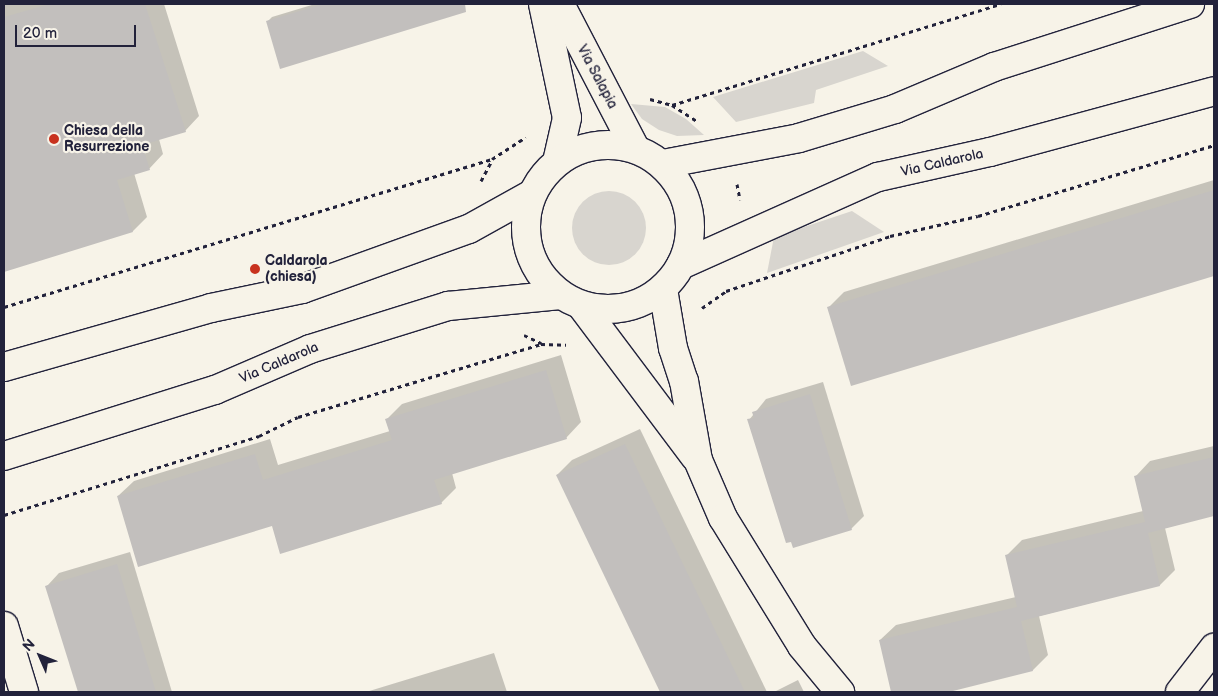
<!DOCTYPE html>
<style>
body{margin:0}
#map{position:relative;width:1218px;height:696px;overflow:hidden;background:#f7f3e8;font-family:"Balsamiq Sans",sans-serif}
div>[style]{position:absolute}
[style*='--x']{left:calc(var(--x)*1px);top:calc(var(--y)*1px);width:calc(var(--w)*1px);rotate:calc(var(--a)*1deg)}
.green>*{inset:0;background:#d8d5cf}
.round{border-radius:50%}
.shadow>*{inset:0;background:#0003}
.building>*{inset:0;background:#c2bfbd}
.path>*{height:3px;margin-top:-1.5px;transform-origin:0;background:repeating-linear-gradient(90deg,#22223b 0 4px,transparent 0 8px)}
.roads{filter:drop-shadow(1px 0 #22223b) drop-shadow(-1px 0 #22223b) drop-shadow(0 1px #22223b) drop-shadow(0 -1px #22223b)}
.street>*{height:28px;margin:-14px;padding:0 14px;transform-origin:14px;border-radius:14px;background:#f7f3e8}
.secondary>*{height:28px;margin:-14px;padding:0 14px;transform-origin:14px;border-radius:14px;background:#f7f3e8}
.secondary>.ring{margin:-14px;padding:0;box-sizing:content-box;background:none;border:28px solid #f7f3e8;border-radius:50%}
.dots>*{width:14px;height:14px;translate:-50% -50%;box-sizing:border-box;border:2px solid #f7f3e8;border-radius:50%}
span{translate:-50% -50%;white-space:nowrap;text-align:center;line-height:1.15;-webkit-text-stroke:4.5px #f7f3e8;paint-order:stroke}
.street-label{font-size:14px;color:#22223b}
.poi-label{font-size:14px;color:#22223b;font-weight:700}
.left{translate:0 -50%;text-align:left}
.frame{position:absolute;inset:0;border:5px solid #22223b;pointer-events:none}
.north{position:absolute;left:15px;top:631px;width:50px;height:50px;-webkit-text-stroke:4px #f7f3e8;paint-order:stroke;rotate:314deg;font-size:14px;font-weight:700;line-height:20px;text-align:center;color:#22223b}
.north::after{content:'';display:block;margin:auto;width:18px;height:22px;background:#22223b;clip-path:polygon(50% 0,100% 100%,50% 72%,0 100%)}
.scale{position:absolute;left:15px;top:25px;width:121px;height:22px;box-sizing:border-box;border:2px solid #22223b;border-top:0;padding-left:6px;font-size:15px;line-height:18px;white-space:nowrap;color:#22223b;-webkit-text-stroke:4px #f7f3e8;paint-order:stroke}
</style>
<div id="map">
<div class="green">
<div style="clip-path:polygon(863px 51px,888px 66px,816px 90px,814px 103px,736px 122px,713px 97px)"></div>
<div style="clip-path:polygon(631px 104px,665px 107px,686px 119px,704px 135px,677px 136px,659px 130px,642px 119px)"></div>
<div class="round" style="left:572px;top:191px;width:74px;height:74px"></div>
<div style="clip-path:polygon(852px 211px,884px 232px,767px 273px,774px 237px)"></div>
</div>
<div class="shadow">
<div style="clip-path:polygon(4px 4px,164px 4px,199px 116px,185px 131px,159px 139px,163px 154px,149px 169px,134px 173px,147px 217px,133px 231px,4px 271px)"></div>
<div style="clip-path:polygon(315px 4px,457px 4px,459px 9px,267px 22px,272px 17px)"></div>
<div style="clip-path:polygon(1214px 180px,1214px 274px,852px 384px,828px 308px,844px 292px)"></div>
<div style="clip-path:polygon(561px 355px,581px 422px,566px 438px,452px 473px,456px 488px,441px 503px,272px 524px,118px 496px,134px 481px,270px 439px,278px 465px,390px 431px,386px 420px,402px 404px)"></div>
<div style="clip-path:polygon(823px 382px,864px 516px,851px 529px,749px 420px,766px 399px)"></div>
<div style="clip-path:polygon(640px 429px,767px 692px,662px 692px,557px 475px,572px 460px)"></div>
<div style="clip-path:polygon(1214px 446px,1214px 515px,1165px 528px,1175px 570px,1160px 585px,1039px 616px,1048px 655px,1033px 670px,943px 692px,893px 692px,880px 640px,896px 625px,1016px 597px,1007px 555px,1022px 540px,1143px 511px,1135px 477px,1150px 461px)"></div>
<div style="clip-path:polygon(130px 552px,172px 692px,79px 692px,47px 586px,59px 573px)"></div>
<div style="clip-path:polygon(494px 653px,507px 692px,366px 692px)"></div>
<div style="clip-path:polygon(798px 680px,804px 692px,774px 692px)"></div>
</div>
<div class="building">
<div style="clip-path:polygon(50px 4px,145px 4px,186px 132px,142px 145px,150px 170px,117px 180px,133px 232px,4px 272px,4px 17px)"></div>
<div style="clip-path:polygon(323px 4px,465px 4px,466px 12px,280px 69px,266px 21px)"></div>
<div style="clip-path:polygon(1214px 190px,1214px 276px,851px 386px,827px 307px)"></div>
<div style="clip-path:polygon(546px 370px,567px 439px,434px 480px,442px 504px,280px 554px,272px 526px,138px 567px,117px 496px,255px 454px,263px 480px,392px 440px,385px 419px)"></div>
<div style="clip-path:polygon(810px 394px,852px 530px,793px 548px,791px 542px,786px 543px,747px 419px,754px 418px,752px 412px)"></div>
<div style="clip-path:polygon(625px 444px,745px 692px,660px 692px,556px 475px)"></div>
<div style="clip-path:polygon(1214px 457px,1214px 516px,1148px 533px,1160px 586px,1021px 621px,1033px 671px,949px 692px,891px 692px,879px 640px,1017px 607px,1005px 555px,1145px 522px,1134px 476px)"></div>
<div style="clip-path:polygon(117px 564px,156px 692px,78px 692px,45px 586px)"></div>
</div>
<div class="path">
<div style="--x:650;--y:99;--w:23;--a:15"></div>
<div style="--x:672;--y:105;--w:344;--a:-17.1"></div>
<div style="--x:672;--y:105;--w:30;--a:33"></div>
<div style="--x:481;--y:181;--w:24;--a:-62"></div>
<div style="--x:737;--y:184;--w:16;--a:79"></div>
<div style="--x:4;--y:307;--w:510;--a:-16.87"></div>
<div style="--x:492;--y:159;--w:40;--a:-32.9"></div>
<div style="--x:702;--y:308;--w:29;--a:-35"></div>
<div style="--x:726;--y:291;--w:173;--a:-18.5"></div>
<div style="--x:890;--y:236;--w:90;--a:-12.8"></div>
<div style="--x:978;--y:216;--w:246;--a:-16.7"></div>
<div style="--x:524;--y:335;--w:19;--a:25"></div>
<div style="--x:4;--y:515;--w:267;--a:-17.2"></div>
<div style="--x:259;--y:436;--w:43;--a:-26"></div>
<div style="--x:298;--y:417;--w:254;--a:-16.7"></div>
<div style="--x:541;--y:344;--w:25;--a:2"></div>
</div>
<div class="roads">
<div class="street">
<div style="--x:543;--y:4;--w:116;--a:78.1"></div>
<div style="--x:567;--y:118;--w:45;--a:102.8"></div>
<div style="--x:560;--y:4;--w:162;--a:62.5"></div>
<div style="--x:663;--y:289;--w:60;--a:80.4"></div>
<div style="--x:673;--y:348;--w:35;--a:72"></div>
<div style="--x:684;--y:381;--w:80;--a:80"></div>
<div style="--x:698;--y:460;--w:63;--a:66.7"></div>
<div style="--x:723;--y:518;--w:150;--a:58.3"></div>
<div style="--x:802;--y:646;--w:60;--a:50.4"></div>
<div style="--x:581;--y:305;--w:190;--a:53.1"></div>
<div style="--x:4;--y:626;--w:69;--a:73.1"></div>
<div style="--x:1180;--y:692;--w:56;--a:-52.3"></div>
</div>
<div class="secondary">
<div class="ring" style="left:526px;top:145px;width:136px;height:136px"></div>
<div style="--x:663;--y:164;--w:138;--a:-10.8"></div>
<div style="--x:799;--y:138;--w:100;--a:-16.8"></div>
<div style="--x:895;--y:109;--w:108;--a:-23"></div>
<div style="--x:994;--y:67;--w:206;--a:-17.8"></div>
<div style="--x:681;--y:265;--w:216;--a:-24.1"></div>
<div style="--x:878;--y:177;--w:115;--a:-12.6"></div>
<div style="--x:990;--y:152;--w:232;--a:-15.2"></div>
<div style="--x:4;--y:367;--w:215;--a:-15.9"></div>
<div style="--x:211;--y:308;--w:93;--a:-11.8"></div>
<div style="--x:302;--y:289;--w:177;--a:-19.8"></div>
<div style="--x:469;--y:229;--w:72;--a:-29.1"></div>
<div style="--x:4;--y:456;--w:221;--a:-17.4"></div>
<div style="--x:215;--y:390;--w:103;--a:-23.3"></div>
<div style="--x:310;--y:349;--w:145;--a:-17.3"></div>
<div style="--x:448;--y:306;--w:113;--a:-5.6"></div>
</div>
</div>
<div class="dots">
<div style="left:54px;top:139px;background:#c8321e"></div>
<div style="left:255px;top:269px;background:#c8321e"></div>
</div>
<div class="street-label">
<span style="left:597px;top:77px;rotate:62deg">Via Salapia</span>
<span style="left:942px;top:163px;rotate:-13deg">Via Caldarola</span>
<span style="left:279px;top:363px;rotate:-23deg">Via Caldarola</span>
</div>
<div class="poi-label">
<span class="left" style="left:64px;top:139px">Chiesa della<br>Resurrezione</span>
<span class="left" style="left:265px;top:269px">Caldarola<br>(chiesa)</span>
</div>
<div class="frame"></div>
<div class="north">N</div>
<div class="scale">20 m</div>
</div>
